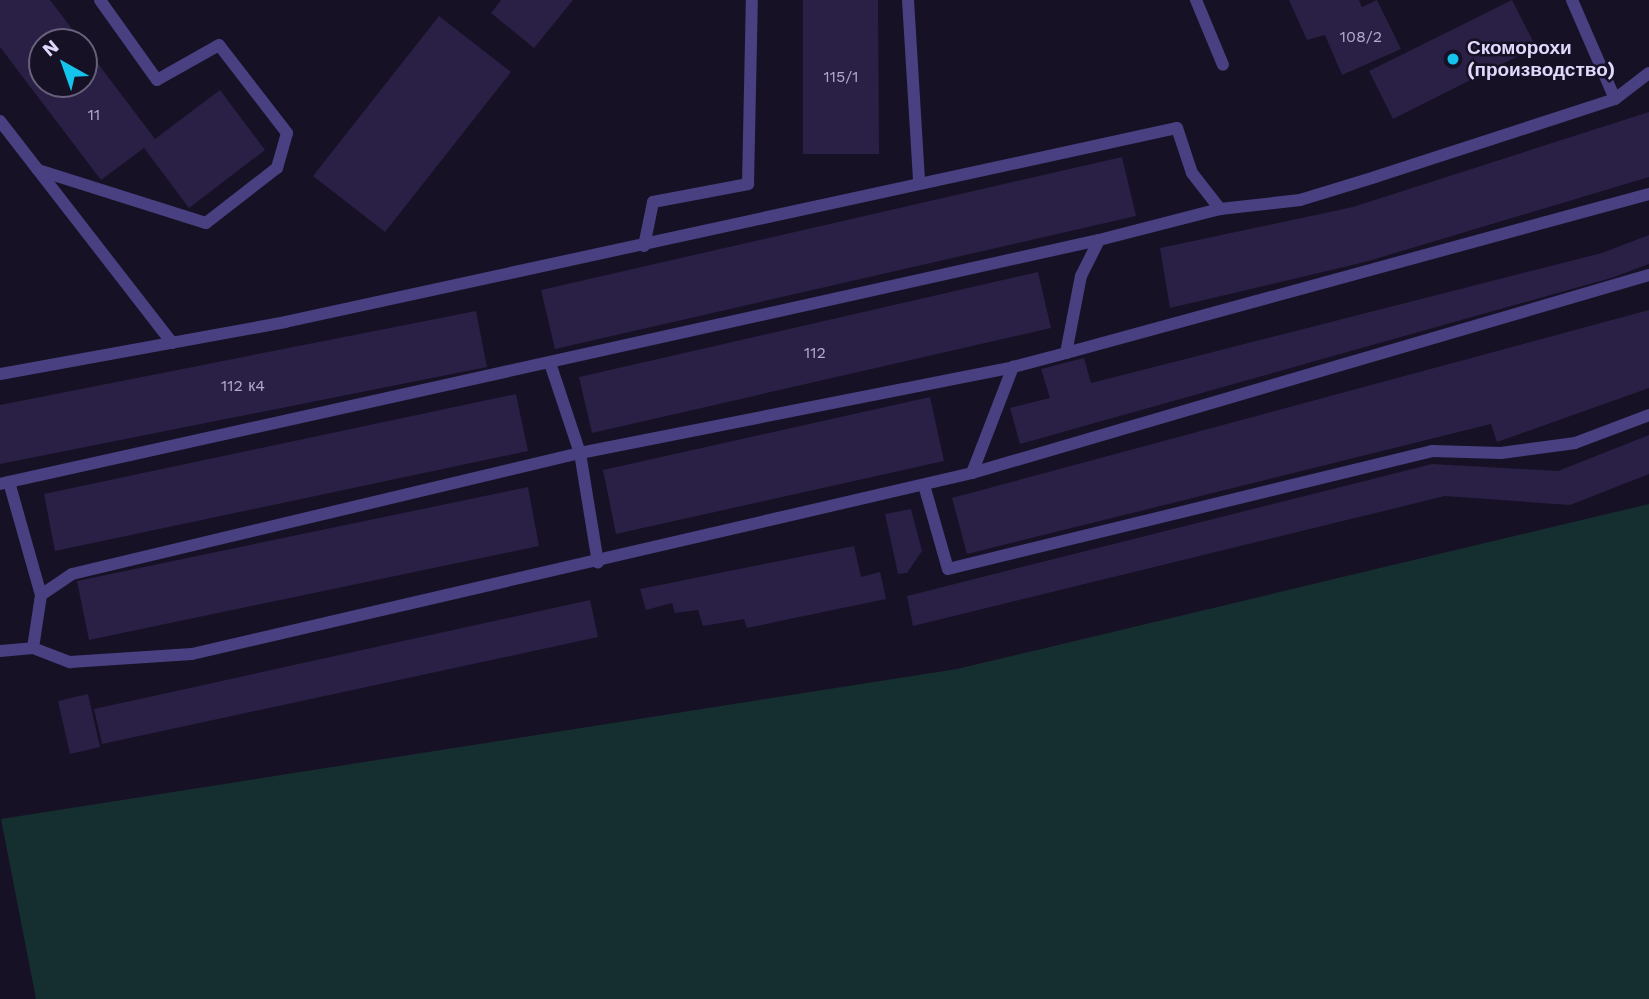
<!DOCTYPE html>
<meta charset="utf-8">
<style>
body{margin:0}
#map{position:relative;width:1649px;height:999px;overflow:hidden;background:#171126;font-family:"Work Sans",sans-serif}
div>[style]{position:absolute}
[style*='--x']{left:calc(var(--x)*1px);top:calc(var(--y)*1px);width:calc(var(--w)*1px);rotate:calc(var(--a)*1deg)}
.green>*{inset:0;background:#152e2f}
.building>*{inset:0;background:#2a1f45}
.lane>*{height:12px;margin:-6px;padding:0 6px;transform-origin:6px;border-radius:6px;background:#484081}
.dots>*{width:19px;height:19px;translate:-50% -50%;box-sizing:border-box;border:4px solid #171126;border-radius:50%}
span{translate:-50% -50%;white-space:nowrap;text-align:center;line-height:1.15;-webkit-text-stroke:5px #171126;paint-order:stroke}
.number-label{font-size:16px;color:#b2aace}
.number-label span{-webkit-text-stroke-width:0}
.poi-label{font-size:19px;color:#e0d9fc;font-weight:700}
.left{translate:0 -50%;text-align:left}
.north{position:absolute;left:28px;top:28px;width:70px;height:70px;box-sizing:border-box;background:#171126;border:2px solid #67617c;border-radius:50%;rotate:320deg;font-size:19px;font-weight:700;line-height:28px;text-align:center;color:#e0d9fc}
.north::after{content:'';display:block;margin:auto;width:24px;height:32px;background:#15c4ec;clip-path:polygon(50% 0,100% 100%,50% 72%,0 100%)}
</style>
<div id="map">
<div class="green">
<div style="clip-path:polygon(1649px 504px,1649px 999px,36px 999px,1px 819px,957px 669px)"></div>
</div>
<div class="building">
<div style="clip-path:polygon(0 0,50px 0,82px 42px,42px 42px,42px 84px,84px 84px,84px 45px,155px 139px,220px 90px,265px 150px,189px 208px,144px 148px,101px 180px,0 47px)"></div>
<div style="clip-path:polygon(501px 0,573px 0,534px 48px,491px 13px)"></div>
<div style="clip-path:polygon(803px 0,878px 0,879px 154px,803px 154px)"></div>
<div style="clip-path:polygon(1289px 0,1359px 0,1362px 7px,1377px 0,1401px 49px,1342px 75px,1325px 35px,1307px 40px)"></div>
<div style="clip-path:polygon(1512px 0,1536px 47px,1393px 119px,1369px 71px)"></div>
<div style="clip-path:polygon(439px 16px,511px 72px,385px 232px,313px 176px)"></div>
<div style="clip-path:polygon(1649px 112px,1649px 177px,1365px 262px,1170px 308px,1160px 248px,1353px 207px)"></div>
<div style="clip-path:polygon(1122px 157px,1136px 216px,555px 349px,541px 290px)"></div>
<div style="clip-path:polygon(1649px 235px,1649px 264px,1611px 278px,1020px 444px,1010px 408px,1050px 398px,1041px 369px,1084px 358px,1091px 383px,1602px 253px)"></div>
<div style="clip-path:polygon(1038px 272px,1051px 328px,592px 433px,579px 377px)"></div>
<div style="clip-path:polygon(1649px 310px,1649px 388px,1497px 442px,1491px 424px,967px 554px,952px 498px)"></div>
<div style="clip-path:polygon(476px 311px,487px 367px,0 464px,0 405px)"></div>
<div style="clip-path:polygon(516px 394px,528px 451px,55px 551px,44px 494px)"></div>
<div style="clip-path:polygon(930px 397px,944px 461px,616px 534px,603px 470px)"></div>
<div style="clip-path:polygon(1649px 435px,1649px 474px,1570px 505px,1445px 496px,913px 626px,907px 596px,1432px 464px,1558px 471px)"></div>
<div style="clip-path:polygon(528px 487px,539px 546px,89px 640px,77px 581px)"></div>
<div style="clip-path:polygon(911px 509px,922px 551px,907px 573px,898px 574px,885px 514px)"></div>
<div style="clip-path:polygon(854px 546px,861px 577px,880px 572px,886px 599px,747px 628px,744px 619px,703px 626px,698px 610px,675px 613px,672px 603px,646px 610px,640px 589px)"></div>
<div style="clip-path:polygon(590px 600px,598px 637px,102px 744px,94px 709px)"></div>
<div style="clip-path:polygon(88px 694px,100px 747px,70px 754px,58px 701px)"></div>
</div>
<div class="lane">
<div style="--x:908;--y:0;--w:181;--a:86.5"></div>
<div style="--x:1196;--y:0;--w:70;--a:67.4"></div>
<div style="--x:1572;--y:0;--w:108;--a:66.5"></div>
<div style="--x:0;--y:121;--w:281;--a:52.2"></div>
<div style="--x:38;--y:170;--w:176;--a:17.5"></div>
<div style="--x:206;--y:223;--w:90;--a:-37.8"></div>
<div style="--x:277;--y:168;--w:36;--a:-74"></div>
<div style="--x:287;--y:133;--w:111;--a:-127.7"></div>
<div style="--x:219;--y:45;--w:71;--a:150.6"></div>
<div style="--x:157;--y:80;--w:98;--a:-125.5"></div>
<div style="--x:644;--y:246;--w:45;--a:-78.4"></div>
<div style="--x:653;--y:202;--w:97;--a:-10.7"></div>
<div style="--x:748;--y:184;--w:184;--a:-88.8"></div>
<div style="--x:1066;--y:353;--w:604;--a:-15.26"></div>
<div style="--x:551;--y:366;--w:92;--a:71.6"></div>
<div style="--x:580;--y:453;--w:111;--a:80.7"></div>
<div style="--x:0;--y:374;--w:290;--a:-10.3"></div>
<div style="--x:285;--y:322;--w:913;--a:-12.27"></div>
<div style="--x:1177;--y:128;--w:47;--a:71.6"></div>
<div style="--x:1192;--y:173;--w:46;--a:52.1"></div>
<div style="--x:972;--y:473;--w:705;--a:-16.3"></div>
<div style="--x:9;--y:482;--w:117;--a:74.2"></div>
<div style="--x:0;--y:484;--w:1126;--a:-12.52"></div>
<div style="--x:924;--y:485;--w:87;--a:74.1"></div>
<div style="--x:948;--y:569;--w:498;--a:-13.7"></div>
<div style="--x:1432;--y:451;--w:69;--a:1.7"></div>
<div style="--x:1501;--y:453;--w:75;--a:-7.7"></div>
<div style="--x:1575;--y:443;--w:79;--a:-20.7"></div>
<div style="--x:33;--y:648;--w:54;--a:-81.4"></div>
<div style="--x:41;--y:595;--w:37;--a:-34"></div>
<div style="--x:72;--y:574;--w:522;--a:-13.4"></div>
<div style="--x:580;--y:453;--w:441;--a:-11.2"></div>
<div style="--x:0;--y:651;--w:33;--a:-5"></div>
<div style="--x:33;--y:648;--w:40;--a:21"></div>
<div style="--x:70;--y:662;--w:122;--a:-3.8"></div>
<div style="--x:192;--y:654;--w:801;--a:-13.06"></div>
<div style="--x:972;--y:473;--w:114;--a:-68.9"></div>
<div style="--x:1013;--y:367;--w:55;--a:-14.8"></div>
<div style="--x:1066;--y:353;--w:78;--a:-79"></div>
<div style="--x:1081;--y:276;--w:40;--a:-63.4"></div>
<div style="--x:1099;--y:240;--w:125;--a:-14.4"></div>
<div style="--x:1220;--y:209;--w:81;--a:-6.4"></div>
<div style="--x:1300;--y:200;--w:78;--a:-17"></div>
<div style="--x:1375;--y:177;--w:252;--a:-18"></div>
<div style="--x:1615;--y:99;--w:43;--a:-37.4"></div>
</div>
<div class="dots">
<div style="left:1453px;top:59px;background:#15c4ec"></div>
</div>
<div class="number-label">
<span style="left:1361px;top:37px">108/2</span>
<span style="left:841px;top:77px">115/1</span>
<span style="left:94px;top:115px">11</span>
<span style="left:815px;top:353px">112</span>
<span style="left:243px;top:386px">112 к4</span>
</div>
<div class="poi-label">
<span class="left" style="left:1467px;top:59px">Скоморохи<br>(производство)</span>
</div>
<div class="north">N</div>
</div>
